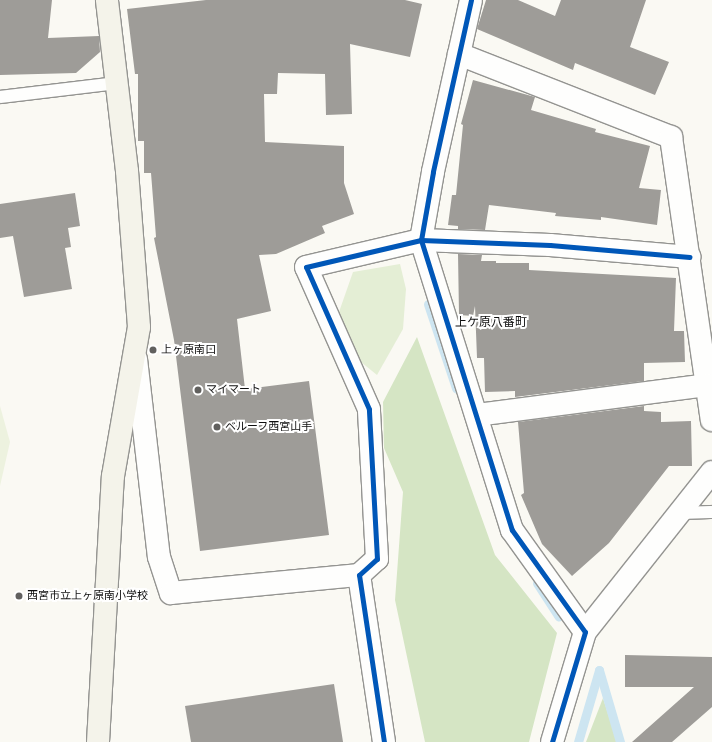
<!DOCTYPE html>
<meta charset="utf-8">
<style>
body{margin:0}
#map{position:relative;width:712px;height:742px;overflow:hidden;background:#faf9f3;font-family:"Roboto Serif","Noto Sans JP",serif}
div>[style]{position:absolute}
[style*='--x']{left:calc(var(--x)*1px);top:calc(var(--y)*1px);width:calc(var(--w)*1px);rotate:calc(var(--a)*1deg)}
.green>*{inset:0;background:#e4eed5}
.forest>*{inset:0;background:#d5e5c4}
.pitch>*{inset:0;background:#edf2df}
.stream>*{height:9px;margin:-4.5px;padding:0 4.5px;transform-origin:4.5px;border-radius:4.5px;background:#cde5f1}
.building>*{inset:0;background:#9e9c98}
.roads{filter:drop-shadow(1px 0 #949491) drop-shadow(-1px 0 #949491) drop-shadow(0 1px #949491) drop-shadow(0 -1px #949491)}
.lane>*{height:12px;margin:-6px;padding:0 6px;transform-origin:6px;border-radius:6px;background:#fefefd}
.street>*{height:22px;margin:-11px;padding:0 11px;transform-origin:11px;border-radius:11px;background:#fefefd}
.secondary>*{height:22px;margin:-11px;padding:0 11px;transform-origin:11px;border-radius:11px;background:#f4f3ea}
.cycleway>*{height:5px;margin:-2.5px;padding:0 2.5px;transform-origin:2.5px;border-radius:2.5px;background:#0057b8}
.dots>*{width:11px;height:11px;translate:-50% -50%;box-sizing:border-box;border:2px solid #fff;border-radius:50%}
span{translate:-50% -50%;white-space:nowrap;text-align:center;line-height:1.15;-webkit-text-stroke:4px #fff;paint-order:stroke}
.poi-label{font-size:11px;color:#0e0e0e}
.left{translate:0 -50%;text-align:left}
.neighbourhood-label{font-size:12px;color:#0e0e0e}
</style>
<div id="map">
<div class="green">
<div style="clip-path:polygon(400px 264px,406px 289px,403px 329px,377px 375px,356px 358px,339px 312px,353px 272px)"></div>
</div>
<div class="forest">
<div style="clip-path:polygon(417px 337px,495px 555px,557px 633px,529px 742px,425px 742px,395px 600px,403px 492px,384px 448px,383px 402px)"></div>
<div style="clip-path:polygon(603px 698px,617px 742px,586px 742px)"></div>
</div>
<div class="pitch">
<div style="clip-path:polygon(0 406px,10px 442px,0 486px)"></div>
</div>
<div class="stream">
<div style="--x:428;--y:304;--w:89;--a:71.6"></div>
<div style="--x:537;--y:583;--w:40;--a:57.1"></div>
<div style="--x:599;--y:670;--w:75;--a:73.7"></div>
<div style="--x:578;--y:742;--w:75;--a:-73.7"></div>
</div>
<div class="building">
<div style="clip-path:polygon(0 0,52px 0,48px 38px,99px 36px,100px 52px,76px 73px,0 75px)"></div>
<div style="clip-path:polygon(206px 0,405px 0,422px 4px,410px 57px,350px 44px,352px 114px,326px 115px,325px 74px,278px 73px,277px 94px,264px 94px,265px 142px,344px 146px,344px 183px,354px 214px,322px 226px,325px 233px,276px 254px,259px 255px,271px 311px,237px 319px,245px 389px,309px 381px,329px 535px,200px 551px,174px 340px,154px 238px,156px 237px,151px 173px,144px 173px,144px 141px,138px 141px,138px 74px,135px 74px,127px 9px)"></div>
<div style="clip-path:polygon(486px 0,518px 0,555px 16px,561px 0,646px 0,630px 47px,669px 62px,655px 95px,575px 63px,573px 70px,477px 29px)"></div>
<div style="clip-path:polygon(473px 80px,535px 97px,531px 110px,596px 129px,595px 132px,650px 146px,639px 188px,661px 190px,657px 225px,601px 217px,601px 220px,555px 216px,556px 213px,489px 205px,485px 230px,458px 229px,458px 226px,448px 225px,452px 195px,456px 195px,463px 125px,461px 124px)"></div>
<div style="clip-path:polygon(75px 193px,80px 226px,68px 228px,71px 247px,65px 248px,72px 289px,24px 297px,13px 236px,0 238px,0 204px)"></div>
<div style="clip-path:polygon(458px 254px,482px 255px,481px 261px,496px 261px,496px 263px,529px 263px,529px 270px,676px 278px,674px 331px,684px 331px,685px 362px,644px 363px,644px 381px,515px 397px,515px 391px,485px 392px,484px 358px,477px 358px,475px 306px,473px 316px,459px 315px)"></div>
<div style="clip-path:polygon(644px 406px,644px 411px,661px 412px,661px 422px,691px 421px,692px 466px,669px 466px,609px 543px,572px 576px,542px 544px,521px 495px,524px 493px,518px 422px)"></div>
<div style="clip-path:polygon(625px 655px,712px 657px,712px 707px,672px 742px,632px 742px,694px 687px,625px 687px)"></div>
<div style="clip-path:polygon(334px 684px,343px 742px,191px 742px,185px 706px)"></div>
</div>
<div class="roads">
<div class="lane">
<div style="--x:0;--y:97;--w:118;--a:-6.8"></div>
<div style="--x:679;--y:513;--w:33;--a:-2"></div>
</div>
<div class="street">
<div style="--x:471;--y:0;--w:176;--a:102.5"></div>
<div style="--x:433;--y:172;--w:69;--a:100"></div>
<div style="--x:421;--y:240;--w:304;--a:72.6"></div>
<div style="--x:512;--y:530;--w:125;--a:54.4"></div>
<div style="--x:585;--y:632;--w:115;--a:106.7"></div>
<div style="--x:459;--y:54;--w:228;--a:21.4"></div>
<div style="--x:671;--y:137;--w:286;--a:81.8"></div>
<div style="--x:136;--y:359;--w:199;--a:83.4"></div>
<div style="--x:159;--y:557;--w:38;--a:72"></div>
<div style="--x:171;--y:593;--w:189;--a:-5.5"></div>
<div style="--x:477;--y:415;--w:232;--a:-7.4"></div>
<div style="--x:585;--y:632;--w:204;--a:-51.6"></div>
<div style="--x:384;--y:742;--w:169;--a:-98.5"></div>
<div style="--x:359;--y:575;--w:24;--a:-42"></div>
<div style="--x:377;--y:559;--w:150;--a:-93.1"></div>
<div style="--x:369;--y:409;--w:155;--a:-113.9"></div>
<div style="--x:306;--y:267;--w:118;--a:-13.2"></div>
<div style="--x:421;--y:240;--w:129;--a:2.2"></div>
<div style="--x:550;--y:245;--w:140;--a:4.9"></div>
</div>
<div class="secondary">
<div style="--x:98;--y:742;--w:266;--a:-86.8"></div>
<div style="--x:113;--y:476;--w:151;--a:-80.1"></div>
<div style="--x:139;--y:327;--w:156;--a:-94.4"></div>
<div style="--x:127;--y:171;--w:172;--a:-96.7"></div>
</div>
</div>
<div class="cycleway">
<div style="--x:471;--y:0;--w:176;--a:102.5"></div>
<div style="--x:433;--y:172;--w:69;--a:100"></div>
<div style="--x:421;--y:240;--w:304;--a:72.6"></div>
<div style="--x:512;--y:530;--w:125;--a:54.4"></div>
<div style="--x:585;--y:632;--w:115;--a:106.7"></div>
<div style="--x:384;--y:742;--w:169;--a:-98.5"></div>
<div style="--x:359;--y:575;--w:24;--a:-42"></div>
<div style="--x:377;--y:559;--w:150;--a:-93.1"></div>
<div style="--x:369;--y:409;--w:155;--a:-113.9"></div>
<div style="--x:306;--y:267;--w:118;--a:-13.2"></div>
<div style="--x:421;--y:240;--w:129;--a:2.2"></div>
<div style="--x:550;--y:245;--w:140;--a:4.9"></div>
</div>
<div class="dots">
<div style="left:153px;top:350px;background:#61605e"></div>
<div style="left:198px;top:390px;background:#61605e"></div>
<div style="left:217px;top:427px;background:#61605e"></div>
<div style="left:19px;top:596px;background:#61605e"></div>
</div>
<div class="poi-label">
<span class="left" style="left:161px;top:350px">上ヶ原南口</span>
<span class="left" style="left:206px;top:390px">マイマート</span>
<span class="left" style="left:225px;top:427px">ベルーフ西宮山手</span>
<span class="left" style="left:27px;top:596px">西宮市立上ヶ原南小学校</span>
</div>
<div class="neighbourhood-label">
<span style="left:491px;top:323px">上ケ原八番町</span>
</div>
</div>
